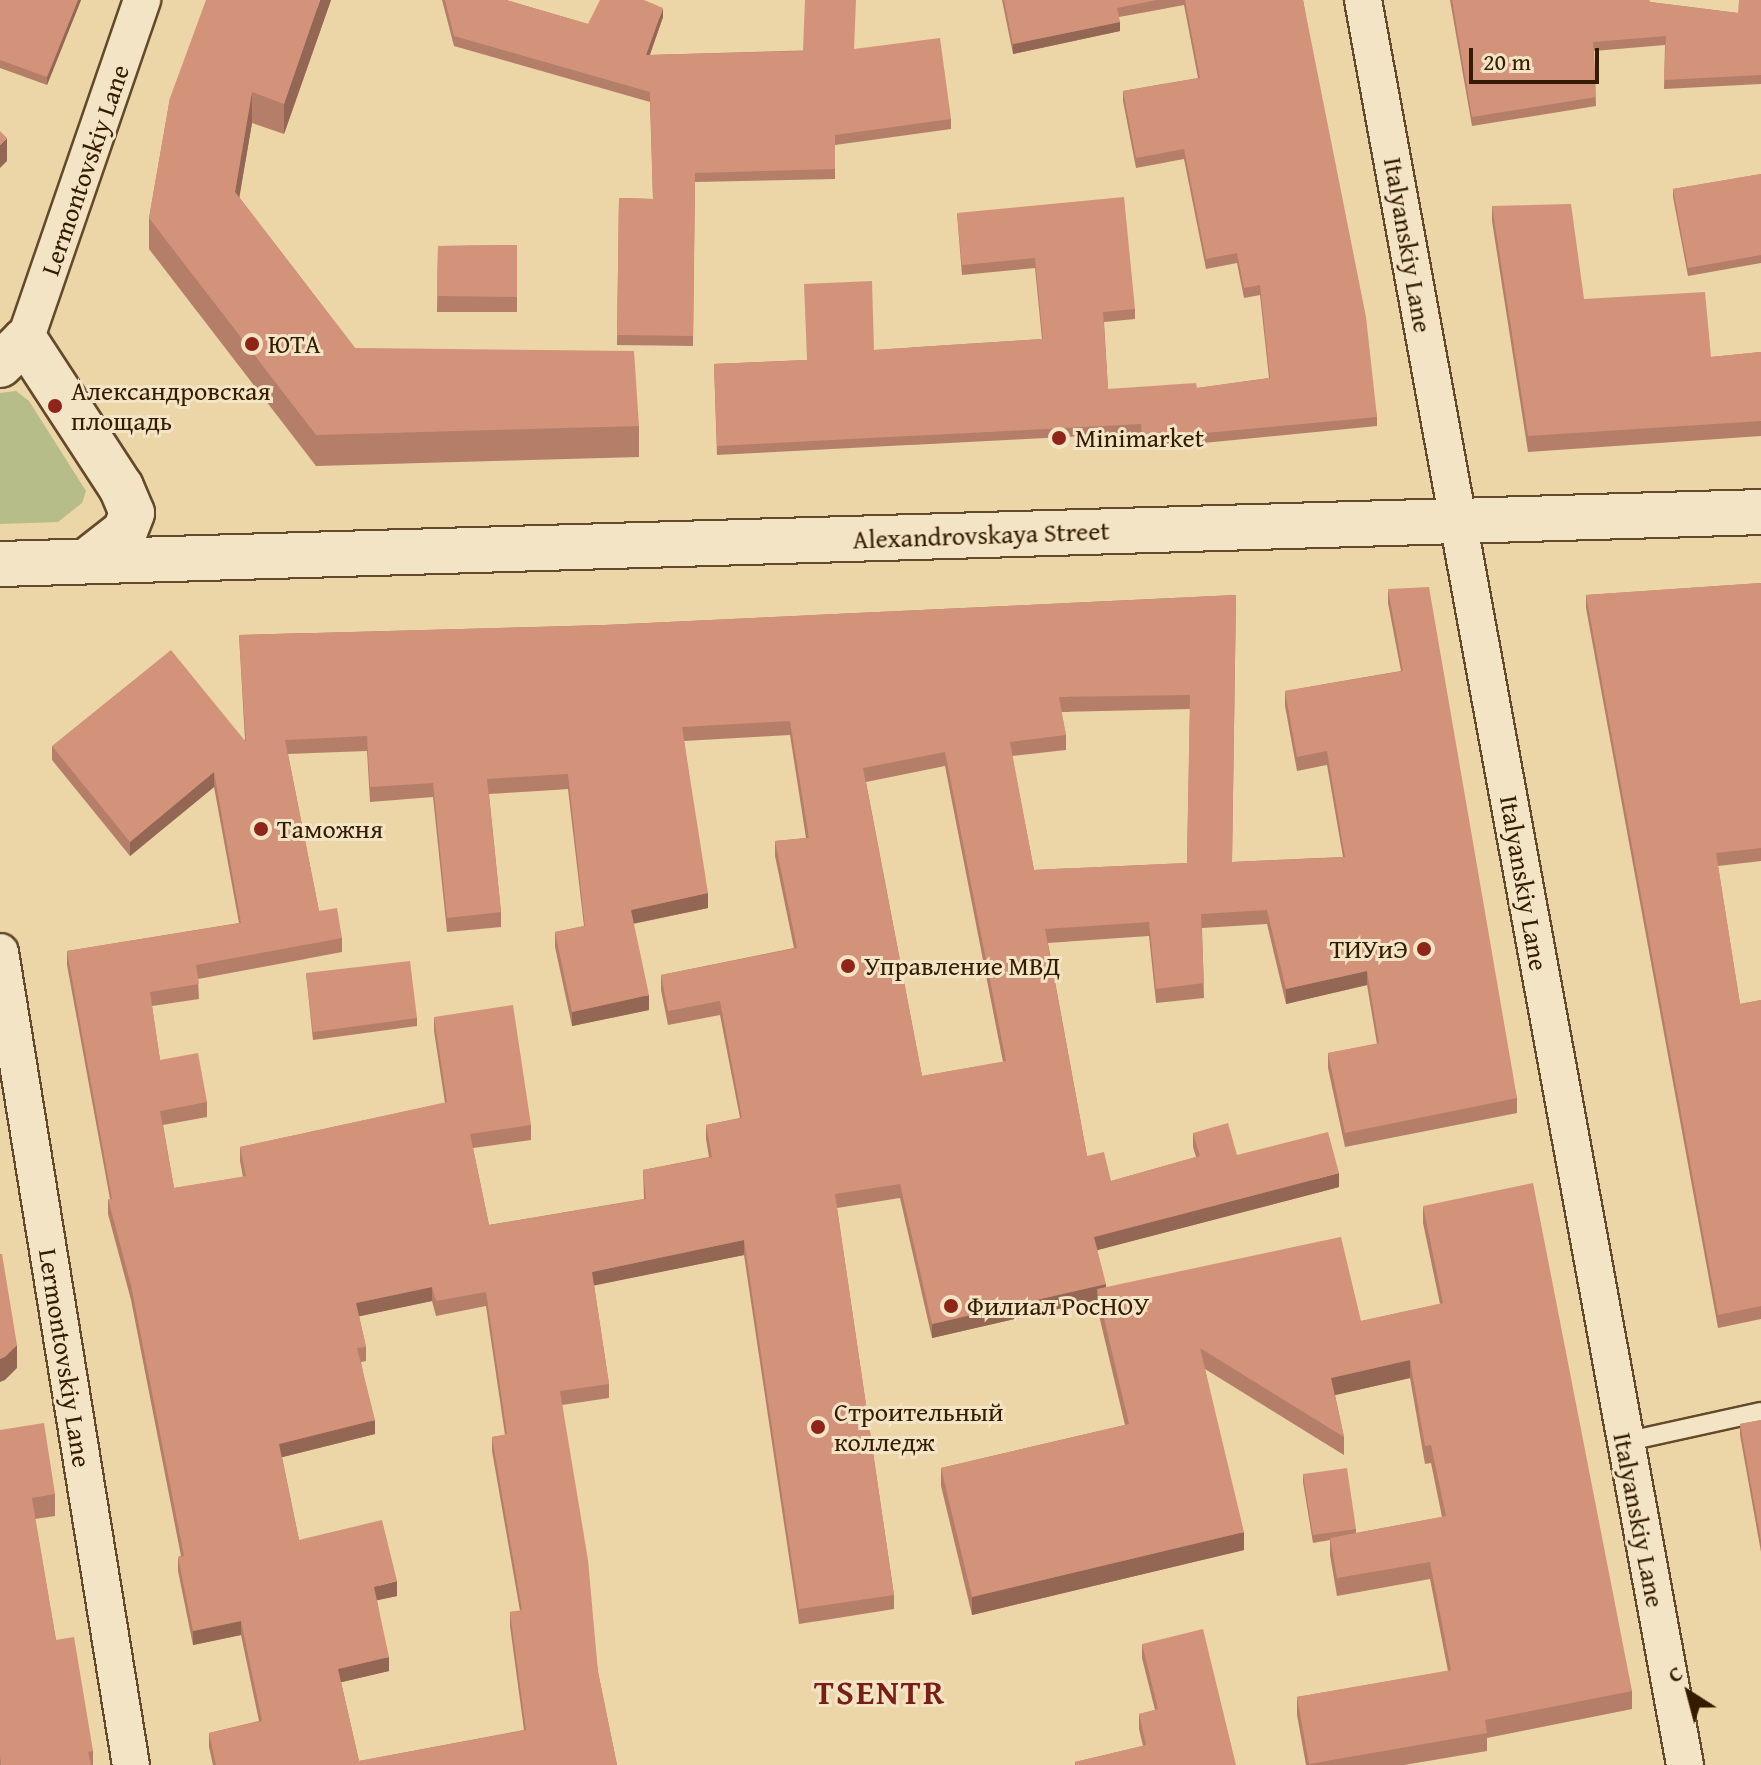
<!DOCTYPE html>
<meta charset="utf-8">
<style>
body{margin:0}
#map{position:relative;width:1761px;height:1765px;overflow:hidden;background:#ecd5a7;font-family:"Gentium Book Plus",serif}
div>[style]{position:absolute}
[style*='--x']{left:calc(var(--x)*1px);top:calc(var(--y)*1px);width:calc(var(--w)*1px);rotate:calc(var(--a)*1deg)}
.green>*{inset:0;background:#b7bd88}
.roads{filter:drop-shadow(2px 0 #634a2a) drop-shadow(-2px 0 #634a2a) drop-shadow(0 2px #634a2a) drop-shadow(0 -2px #634a2a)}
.lane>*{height:18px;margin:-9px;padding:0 9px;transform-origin:9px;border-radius:9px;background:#f3e4c6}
.street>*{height:36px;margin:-18px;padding:0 18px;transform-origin:18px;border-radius:18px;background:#f3e4c6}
.secondary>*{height:44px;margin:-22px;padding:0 22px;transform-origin:22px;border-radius:22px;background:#f3e4c6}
.wall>*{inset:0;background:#b57e69}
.shaded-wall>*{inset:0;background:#946755}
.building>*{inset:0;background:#d3937a}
.dots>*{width:22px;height:22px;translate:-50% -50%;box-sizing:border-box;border:4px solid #f3e4c6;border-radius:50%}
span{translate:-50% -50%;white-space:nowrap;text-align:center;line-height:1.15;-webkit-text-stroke:6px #f3e4c6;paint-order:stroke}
.street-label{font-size:26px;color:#351c01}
.poi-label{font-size:26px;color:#351c01}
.left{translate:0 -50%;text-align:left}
.right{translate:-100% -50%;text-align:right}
.district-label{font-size:34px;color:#7a1f14;font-weight:700;letter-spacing:2px}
.north{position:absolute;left:1649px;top:1653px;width:80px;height:80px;-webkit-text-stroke:6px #f3e4c6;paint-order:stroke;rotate:324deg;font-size:22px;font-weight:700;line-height:32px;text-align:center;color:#351c01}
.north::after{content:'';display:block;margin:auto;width:28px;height:36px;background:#351c01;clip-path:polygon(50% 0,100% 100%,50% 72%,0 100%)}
.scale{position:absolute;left:1469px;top:48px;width:130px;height:36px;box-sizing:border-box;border:4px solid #351c01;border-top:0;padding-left:10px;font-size:24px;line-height:28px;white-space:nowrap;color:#351c01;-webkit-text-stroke:6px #f3e4c6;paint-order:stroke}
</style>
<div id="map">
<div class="green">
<div style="clip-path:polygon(16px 391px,29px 401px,86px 491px,82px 503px,58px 522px,0 524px,0 393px)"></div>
</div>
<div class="roads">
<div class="lane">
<div style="--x:1624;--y:1442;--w:140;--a:-12.4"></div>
</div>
<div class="street">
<div style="--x:1363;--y:0;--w:1794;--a:79.66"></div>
<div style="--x:25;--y:340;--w:360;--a:-71"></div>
<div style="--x:0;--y:952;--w:823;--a:80.85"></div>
</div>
<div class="secondary">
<div style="--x:0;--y:365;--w:35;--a:-45"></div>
<div style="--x:25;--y:340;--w:176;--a:56.9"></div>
<div style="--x:121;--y:487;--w:28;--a:67"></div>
<div style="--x:132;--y:513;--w:19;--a:111"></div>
<div style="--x:125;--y:531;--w:47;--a:141.9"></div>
<div style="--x:0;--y:564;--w:1762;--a:-1.69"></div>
</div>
</div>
<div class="wall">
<div style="clip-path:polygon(0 0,81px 0,47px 85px,0 68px)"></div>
<div style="clip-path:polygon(331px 0,284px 134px,252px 123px,239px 197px,355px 348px,639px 426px,639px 457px,316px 466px,149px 249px,149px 218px,170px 98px)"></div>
<div style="clip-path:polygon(442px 0,506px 0,588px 24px,663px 17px,650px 55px,854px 49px,951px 119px,951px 129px,835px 145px,835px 179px,695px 182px,693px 346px,617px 345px,619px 198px,653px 199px,650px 102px,454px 46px)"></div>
<div style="clip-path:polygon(1002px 0,1303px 0,1377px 417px,1377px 426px,1142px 449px,1141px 433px,717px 455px,714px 364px,806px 360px,874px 350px,1042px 339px,1035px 268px,962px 275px,957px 213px,1135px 309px,1135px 319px,1104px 322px,1108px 389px,1197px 388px,1269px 378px,1260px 295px,1244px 298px,1237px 263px,1206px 269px,1184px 159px,1136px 168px,1123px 101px,1123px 91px,1198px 78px,1184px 5px,1119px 17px,1120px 31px,1013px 54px)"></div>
<div style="clip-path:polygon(1450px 0,1649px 0,1650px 2px,1738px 13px,1761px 0,1761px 84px,1664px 89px,1665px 45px,1594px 51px,1596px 106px,1472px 126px)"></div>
<div style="clip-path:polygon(1761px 174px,1761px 263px,1688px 276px,1673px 197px,1673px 189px)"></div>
<div style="clip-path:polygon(1492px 206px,1584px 299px,1711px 357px,1761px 352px,1761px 436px,1528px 452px,1492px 221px)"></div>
<div style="clip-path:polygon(517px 245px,517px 312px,437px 312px,438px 246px)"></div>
<div style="clip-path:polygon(1761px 583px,1761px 861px,1718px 866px,1740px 1004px,1761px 1000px,1761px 1319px,1718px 1328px,1586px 608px,1586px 595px)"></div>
<div style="clip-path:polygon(evenodd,1388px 589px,1517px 1098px,1517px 1113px,1345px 1147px,1328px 1068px,1328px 1053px,1377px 1044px,1367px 985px,1286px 1004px,1267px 924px,1202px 928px,1204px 998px,1156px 1003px,1149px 936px,1048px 943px,1087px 1156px,1111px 1181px,1196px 1157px,1193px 1147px,1193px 1133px,1237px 1155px,1339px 1187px,1097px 1250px,1106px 1288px,1361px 1321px,1440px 1304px,1423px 1223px,1423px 1206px,1632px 1691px,1632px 1709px,1487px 1738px,1487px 1751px,1404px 1765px,1306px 1765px,1297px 1715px,1297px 1697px,1448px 1671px,1430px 1579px,1337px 1596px,1330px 1555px,1330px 1540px,1313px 1543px,1303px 1482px,1303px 1474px,1356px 1529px,1356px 1533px,1442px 1517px,1431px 1463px,1425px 1464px,1410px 1378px,1335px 1395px,1344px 1437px,1344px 1455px,1205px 1369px,1244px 1550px,972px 1615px,941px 1486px,941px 1468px,1125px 1425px,1097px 1307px,1097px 1300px,932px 1338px,900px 1198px,837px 1208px,894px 1595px,894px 1609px,799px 1624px,744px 1255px,594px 1285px,609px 1384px,609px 1398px,562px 1405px,598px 1672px,617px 1765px,213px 1765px,209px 1747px,209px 1733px,259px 1721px,241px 1635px,193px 1645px,178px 1571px,178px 1557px,181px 1556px,131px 1300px,108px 1214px,108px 1199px,110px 1199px,67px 965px,67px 951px,239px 923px,214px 787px,130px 856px,52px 760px,52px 746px,245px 740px,239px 635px,605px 625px,1236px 595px,1232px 862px,1343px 857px,1327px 765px,1297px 771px,1285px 706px,1285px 691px,1401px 671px,1388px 603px,1388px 589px,1190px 709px,1187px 863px,1034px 870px,1012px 756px,1066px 750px,1066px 735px,1061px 712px,1190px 709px,1388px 589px,790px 735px,806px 838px,775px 841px,775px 856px,794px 948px,661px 975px,661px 990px,668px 1025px,720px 1015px,740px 1118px,706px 1125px,706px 1139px,709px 1157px,643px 1170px,644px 1199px,489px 1225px,473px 1148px,531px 1140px,531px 1125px,434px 1017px,434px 1031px,445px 1103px,240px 1147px,240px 1161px,243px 1177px,174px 1188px,163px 1125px,207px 1117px,207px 1102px,160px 1060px,152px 1006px,199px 999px,198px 979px,342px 952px,342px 938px,319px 911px,288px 754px,367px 751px,370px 802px,433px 797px,447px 932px,501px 927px,501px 912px,489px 794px,568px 789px,584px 926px,555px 932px,555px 947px,572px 1026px,649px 1010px,633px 924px,708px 908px,684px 741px,790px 735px,1388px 589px,945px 766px,1003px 1062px,922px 1076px,866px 782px,945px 766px,1388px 589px,432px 1301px,436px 1316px,486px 1306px,505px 1435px,492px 1437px,492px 1451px,520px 1611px,510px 1612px,510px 1626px,524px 1730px,359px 1761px,341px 1682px,389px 1671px,377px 1600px,397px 1596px,299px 1540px,282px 1457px,375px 1434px,361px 1362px,366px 1361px,366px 1347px,359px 1316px,432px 1301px)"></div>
<div style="clip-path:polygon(306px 973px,417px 1018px,417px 1026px,313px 1040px)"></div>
<div style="clip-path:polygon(1761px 1420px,1761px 1552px,1740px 1435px,1740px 1424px)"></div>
<div style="clip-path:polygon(0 1430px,55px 1494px,55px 1516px,35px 1519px,56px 1640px,93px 1751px,93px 1765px,0 1765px)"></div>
<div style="clip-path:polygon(1142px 1644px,1236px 1765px,1075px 1765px,1075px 1762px,1143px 1746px,1139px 1729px,1139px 1714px,1155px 1710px,1142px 1658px)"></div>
</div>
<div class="shaded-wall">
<div style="clip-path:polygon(78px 0,81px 0,47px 85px,47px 77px)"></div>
<div style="clip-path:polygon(320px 0,331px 0,284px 134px,284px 104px)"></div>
<div style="clip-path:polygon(663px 8px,663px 17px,646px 65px,646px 55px)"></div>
<div style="clip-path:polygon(1120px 22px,1120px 31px,1013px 54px,1013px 44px)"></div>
<div style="clip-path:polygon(252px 92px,252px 123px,235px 223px,235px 192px)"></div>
<div style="clip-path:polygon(7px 138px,7px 161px,0 168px,0 145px)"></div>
<div style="clip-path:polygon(214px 772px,214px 787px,130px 856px,130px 842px)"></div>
<div style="clip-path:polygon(708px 893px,708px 908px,631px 924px,631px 910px)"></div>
<div style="clip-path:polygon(1367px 971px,1367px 985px,1286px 1004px,1286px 989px)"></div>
<div style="clip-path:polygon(649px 995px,649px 1010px,572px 1026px,572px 1012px)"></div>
<div style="clip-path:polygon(1339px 1173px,1339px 1187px,1094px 1251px,1094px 1237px)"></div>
<div style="clip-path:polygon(744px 1240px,744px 1255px,592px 1286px,592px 1272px)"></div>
<div style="clip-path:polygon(1106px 1284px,1106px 1299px,1097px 1289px,1097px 1300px,932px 1338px,932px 1324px)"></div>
<div style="clip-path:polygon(432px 1287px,432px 1301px,356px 1317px,356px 1303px)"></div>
<div style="clip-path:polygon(17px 1345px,17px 1368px,5px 1380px,0 1382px,0 1359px)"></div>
<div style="clip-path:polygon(1410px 1360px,1410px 1378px,1331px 1396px,1331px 1378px)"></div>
<div style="clip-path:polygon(375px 1420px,375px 1434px,279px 1458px,279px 1444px)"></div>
<div style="clip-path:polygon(1244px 1532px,1244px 1550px,972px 1615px,972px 1597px)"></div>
<div style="clip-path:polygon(397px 1581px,397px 1596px,374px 1601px,374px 1587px)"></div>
<div style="clip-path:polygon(241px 1621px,241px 1635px,193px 1645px,193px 1631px)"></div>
<div style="clip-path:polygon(389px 1657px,389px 1671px,338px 1683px,338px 1669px)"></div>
</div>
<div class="building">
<div style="clip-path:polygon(0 0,78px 0,47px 77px,0 60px)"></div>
<div style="clip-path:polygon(206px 0,320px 0,284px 104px,252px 92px,235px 192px,355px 348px,634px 351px,639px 426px,316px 435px,149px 218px,170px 98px)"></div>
<div style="clip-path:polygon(445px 0,506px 0,588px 24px,600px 0,644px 0,663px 8px,646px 55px,803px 51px,805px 0,856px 0,854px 49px,940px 38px,951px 119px,835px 135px,835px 169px,695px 173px,693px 336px,617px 335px,619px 198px,653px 199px,650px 92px,454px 36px)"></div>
<div style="clip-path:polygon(1004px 0,1157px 0,1117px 8px,1120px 22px,1013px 44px)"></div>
<div style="clip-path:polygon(1185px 0,1303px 0,1366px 317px,1377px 417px,1142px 439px,1141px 424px,717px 446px,714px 364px,807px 360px,804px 284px,872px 281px,874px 350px,1043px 339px,1035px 258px,962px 265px,957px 213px,1124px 197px,1135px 309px,1103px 312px,1108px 389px,1196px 383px,1197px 388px,1270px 378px,1260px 285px,1244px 288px,1237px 253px,1206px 259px,1184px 149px,1136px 158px,1123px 91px,1200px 78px)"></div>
<div style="clip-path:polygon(1452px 0,1649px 0,1650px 2px,1738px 13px,1739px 0,1761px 0,1761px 75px,1664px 80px,1666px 36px,1593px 42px,1596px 97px,1472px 117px)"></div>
<div style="clip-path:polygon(0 131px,7px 138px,0 145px)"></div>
<div style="clip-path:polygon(1761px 174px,1761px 255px,1688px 268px,1673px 189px)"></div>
<div style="clip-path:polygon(1571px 204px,1584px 299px,1705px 292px,1711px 357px,1761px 352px,1761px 421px,1528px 436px,1492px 206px)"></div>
<div style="clip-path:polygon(517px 245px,517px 297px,437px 296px,438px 246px)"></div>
<div style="clip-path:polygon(1761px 583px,1761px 848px,1716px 853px,1740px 1004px,1761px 1000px,1761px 1306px,1718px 1315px,1586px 595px)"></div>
<div style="clip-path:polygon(evenodd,1429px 587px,1517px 1098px,1345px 1133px,1328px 1053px,1379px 1043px,1367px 971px,1286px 989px,1267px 910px,1201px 914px,1204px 983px,1156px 989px,1149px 922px,1045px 929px,1087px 1156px,1104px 1152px,1111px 1181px,1200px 1156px,1193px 1133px,1228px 1123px,1237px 1155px,1328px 1132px,1339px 1173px,1094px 1237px,1106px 1284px,932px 1324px,900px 1184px,835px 1194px,894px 1595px,799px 1609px,744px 1240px,592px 1272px,609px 1384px,560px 1391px,588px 1560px,598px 1672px,617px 1765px,216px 1765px,209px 1733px,262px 1721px,241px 1621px,193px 1631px,178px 1557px,184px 1556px,131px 1285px,108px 1199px,112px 1199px,67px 951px,241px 923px,214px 772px,130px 842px,52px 746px,171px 650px,246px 742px,239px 635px,605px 625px,1236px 595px,1232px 862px,1345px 857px,1327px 751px,1297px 757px,1285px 691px,1403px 671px,1388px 589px,1429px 587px,1190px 695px,1187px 863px,1034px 870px,1010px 742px,1066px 735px,1059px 697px,1190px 695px,1429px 587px,790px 721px,809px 838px,775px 841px,797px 948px,661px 975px,668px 1011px,720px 1001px,742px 1118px,706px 1125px,712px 1157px,643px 1170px,646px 1199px,489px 1225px,470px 1134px,531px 1125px,513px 1005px,434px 1017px,447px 1102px,240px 1147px,246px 1176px,174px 1188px,160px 1111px,207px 1102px,198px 1053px,160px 1060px,150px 992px,199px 984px,196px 965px,342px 938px,337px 908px,319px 911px,285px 740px,367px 736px,370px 787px,433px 783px,447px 918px,501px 912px,487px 779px,568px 774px,585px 926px,555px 932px,572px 1012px,649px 995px,631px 910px,708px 893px,682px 727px,790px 721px,1429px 587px,945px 752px,1006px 1061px,922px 1076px,863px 768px,945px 752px,1429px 587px,432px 1287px,436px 1301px,486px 1292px,507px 1434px,492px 1437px,522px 1610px,510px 1612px,526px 1730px,359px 1761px,338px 1669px,389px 1657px,374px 1587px,397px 1581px,382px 1520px,299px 1540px,279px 1444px,375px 1420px,357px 1348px,366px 1347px,356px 1303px,432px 1287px)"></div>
<div style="clip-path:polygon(410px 961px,417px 1018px,313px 1032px,306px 973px)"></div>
<div style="clip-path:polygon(1533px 1183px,1632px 1691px,1485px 1720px,1487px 1733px,1309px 1764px,1297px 1697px,1451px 1670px,1430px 1562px,1337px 1578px,1330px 1538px,1446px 1516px,1431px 1445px,1425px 1446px,1410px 1360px,1331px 1378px,1344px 1437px,1200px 1348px,1244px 1532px,972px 1597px,941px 1468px,1129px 1424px,1097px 1289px,1341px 1237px,1361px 1321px,1443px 1303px,1423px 1206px)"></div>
<div style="clip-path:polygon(0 1254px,2px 1254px,17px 1345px,5px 1357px,0 1359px)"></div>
<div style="clip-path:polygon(1761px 1420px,1761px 1541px,1740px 1424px)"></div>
<div style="clip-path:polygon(44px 1423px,55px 1494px,32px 1498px,56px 1640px,74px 1637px,93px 1751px,88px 1752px,91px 1765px,1px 1765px,0 1756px,0 1430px)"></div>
<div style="clip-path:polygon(1347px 1468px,1356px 1529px,1313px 1535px,1303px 1474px)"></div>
<div style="clip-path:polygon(1203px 1629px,1236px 1765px,1076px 1765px,1075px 1762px,1146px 1745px,1139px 1714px,1158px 1709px,1142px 1644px)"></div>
</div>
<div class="dots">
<div style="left:252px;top:344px;background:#8f2418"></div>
<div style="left:55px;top:406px;background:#8f2418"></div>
<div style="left:1059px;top:438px;background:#8f2418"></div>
<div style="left:261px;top:829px;background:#8f2418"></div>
<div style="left:1424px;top:949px;background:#8f2418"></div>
<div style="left:848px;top:966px;background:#8f2418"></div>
<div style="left:951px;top:1306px;background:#8f2418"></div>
<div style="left:818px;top:1427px;background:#8f2418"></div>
</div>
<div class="street-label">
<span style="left:85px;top:170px;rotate:-71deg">Lermontovskiy Lane</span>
<span style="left:1408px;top:245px;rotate:80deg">Italyanskiy Lane</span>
<span style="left:981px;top:535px;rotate:-2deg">Alexandrovskaya Street</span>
<span style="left:1524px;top:883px;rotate:80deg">Italyanskiy Lane</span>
<span style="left:65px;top:1358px;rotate:81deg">Lermontovskiy Lane</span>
<span style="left:1639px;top:1520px;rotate:79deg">Italyanskiy Lane</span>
</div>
<div class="poi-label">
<span class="left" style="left:268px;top:344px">ЮТА</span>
<span class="left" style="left:71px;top:406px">Александровская<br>площадь</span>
<span class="left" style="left:1075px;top:438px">Minimarket</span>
<span class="left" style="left:277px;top:829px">Таможня</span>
<span class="right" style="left:1408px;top:949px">ТИУиЭ</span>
<span class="left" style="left:864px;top:966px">Управление МВД</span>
<span class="left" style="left:967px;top:1306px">Филиал РосНОУ</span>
<span class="left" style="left:834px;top:1427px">Строительный<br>колледж</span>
</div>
<div class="district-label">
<span style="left:880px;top:1692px">TSENTR</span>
</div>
<div class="north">С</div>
<div class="scale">20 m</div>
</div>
